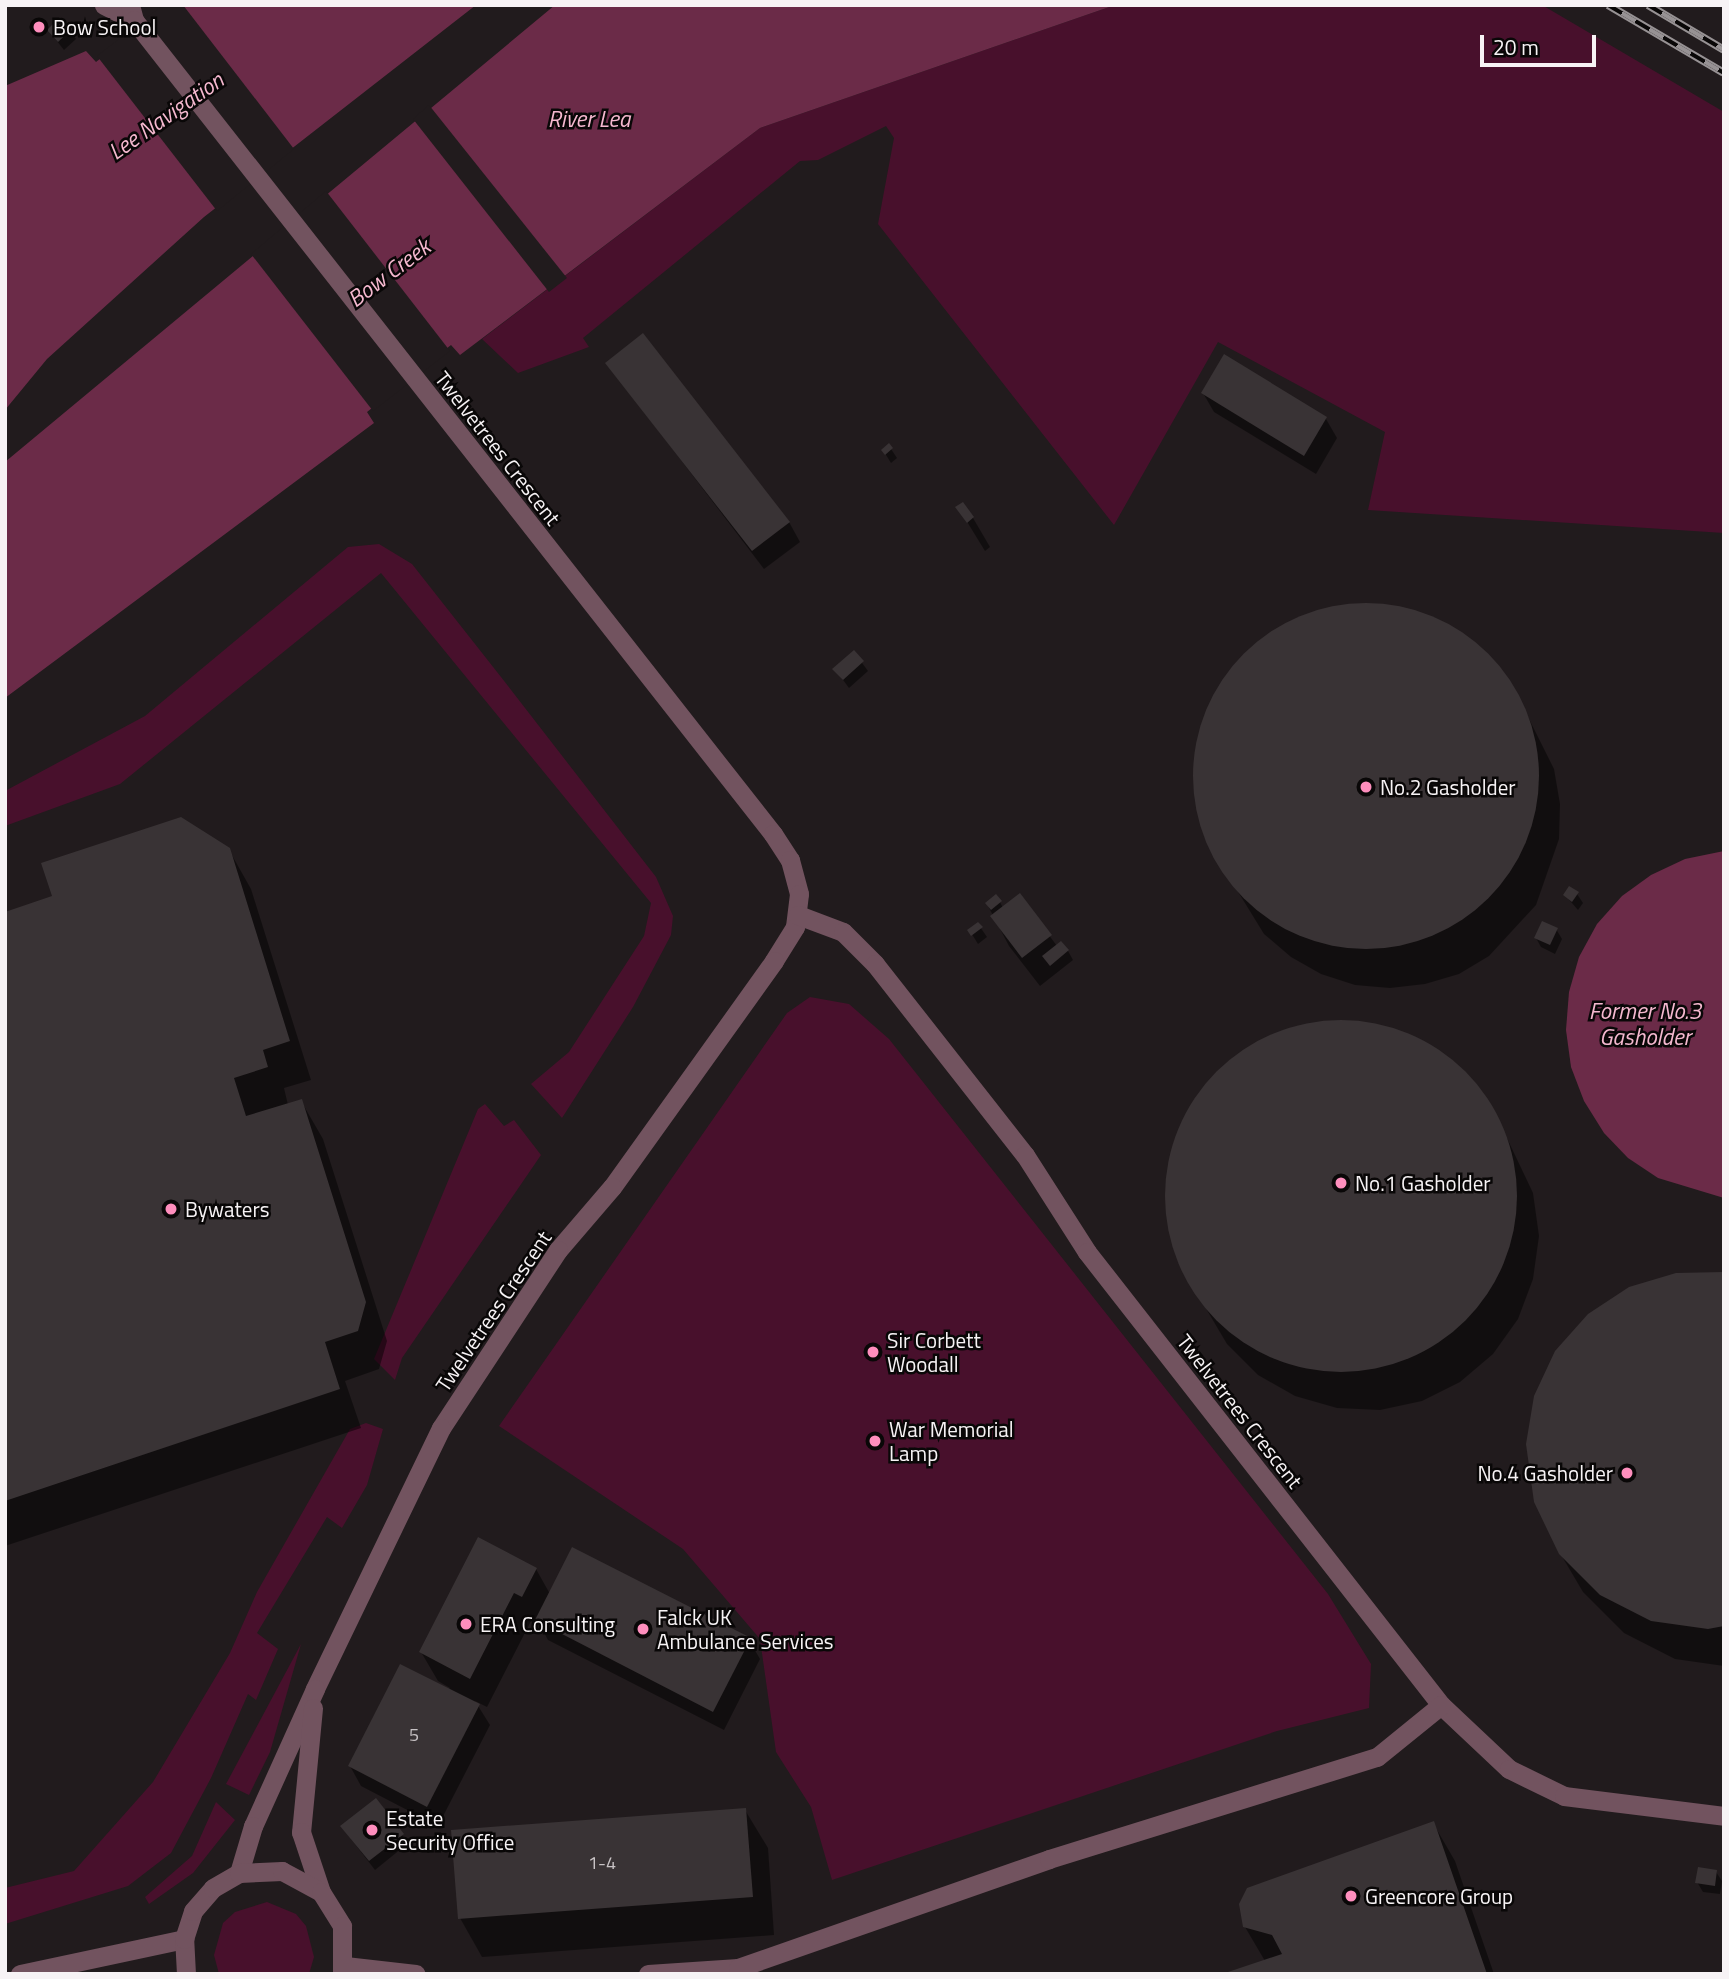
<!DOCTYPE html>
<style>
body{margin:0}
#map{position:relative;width:1729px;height:1979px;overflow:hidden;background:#211b1d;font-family:"Titillium Web",sans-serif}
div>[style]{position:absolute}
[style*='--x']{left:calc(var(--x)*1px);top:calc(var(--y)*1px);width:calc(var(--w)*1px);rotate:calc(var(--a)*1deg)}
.green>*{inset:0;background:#48102c}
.water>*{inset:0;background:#6b2b48}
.pier>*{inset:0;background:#211b1d}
.shadow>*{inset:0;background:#0007}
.building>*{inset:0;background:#393335}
.round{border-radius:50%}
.minor>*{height:19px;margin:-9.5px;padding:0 9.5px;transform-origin:9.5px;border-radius:9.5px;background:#72535f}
.tertiary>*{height:19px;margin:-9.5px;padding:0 9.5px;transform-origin:9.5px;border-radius:9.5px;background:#72535f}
.rail>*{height:8px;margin-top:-4px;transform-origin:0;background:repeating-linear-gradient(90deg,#090707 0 16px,#979294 0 32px);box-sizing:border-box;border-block:2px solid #979294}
.dots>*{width:19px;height:19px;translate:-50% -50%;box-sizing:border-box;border:4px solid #090707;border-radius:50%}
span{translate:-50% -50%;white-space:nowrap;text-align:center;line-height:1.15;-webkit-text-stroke:5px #090707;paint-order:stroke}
.number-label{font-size:18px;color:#c8c3c5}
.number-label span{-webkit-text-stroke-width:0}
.poi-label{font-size:21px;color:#f7f3f5}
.left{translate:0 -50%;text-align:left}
.right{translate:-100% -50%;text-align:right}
.street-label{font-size:21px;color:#f7f3f5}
.water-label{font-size:23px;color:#f5b8cf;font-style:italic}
.frame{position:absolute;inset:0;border:7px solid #f7f3f5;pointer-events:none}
.scale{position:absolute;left:1480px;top:35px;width:116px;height:32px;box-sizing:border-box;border:4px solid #f7f3f5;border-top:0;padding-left:9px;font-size:21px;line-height:24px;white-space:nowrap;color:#f7f3f5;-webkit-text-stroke:5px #090707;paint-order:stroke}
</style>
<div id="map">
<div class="green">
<div style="clip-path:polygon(1115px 5px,1542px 5px,1724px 112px,1724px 533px,1368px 510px,1385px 432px,1218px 342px,1114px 525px,878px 224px,894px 138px,886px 126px,818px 160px,800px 161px,583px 338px,589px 347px,518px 373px,482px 339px,760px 128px)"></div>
<div style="clip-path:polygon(379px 544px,412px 564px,501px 677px,656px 877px,673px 916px,671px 935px,633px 1007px,562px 1118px,531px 1084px,569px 1052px,644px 936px,651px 903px,381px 573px,120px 784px,5px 826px,5px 791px,145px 716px,348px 547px)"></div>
<div style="clip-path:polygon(810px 997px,849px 1004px,889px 1039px,1328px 1594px,1371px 1664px,1369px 1708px,1277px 1731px,832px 1880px,811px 1807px,776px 1752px,760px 1639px,683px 1549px,499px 1426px,787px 1013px)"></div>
<div style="clip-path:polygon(485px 1104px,504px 1126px,514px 1120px,541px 1155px,402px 1358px,395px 1380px,374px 1359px,478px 1109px)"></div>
<div style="clip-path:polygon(366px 1423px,383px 1429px,367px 1485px,342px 1528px,327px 1517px,257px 1633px,278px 1649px,256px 1700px,248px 1694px,211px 1778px,171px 1853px,128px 1886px,5px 1924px,5px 1888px,74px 1871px,153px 1782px,230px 1653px,257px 1592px,350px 1429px)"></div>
<div style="clip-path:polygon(301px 1644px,270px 1752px,249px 1795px,226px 1784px)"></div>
<div style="clip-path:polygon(216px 1802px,235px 1820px,193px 1873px,149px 1904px,145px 1897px,192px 1856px)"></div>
<div style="clip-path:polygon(267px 1902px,296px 1914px,306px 1926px,314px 1957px,309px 1974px,219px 1974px,214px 1955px,223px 1923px,235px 1912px)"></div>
</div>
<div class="water">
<div style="clip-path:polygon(168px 5px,476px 5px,204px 217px,47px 359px,5px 410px,5px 86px,86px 51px,96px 62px)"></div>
<div style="clip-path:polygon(555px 5px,1115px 5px,760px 128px,460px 355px,451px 345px,367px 412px,374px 423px,5px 698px,5px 462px)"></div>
<div style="clip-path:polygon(1724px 851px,1724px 1198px,1658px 1178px,1628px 1158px,1604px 1133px,1584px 1101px,1571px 1067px,1566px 1030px,1569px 992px,1579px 957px,1597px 924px,1622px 896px,1651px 875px,1685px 859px)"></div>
</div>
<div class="pier">
<div style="clip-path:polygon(163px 5px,183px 5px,294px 149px,217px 211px,97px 56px)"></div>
<div style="clip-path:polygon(429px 105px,567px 278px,549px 292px,413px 119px)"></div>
<div style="clip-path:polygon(326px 191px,450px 351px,373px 411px,251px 254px)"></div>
</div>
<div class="shadow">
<div style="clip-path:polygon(70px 30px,76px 39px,64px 50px,49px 31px)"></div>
<div style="clip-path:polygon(607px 363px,789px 522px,800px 542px,764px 569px)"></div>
<div style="clip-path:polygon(1203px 393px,1326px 419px,1337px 438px,1316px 474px,1214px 412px)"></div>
<div style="clip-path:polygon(889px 446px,897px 458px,891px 463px,883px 450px)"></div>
<div style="clip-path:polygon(958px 507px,973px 518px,990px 547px,985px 551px)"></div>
<div style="clip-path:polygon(1356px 605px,1420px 613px,1476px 645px,1518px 697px,1554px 769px,1560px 804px,1559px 839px,1536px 905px,1489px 956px,1459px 974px,1425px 984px,1390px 988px,1355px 985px,1321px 974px,1291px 957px,1264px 934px,1205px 838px,1194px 774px,1207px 711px,1242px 657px,1294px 620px)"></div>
<div style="clip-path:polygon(854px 652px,868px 671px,849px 688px,835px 669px)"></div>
<div style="clip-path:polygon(229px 850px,251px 889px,311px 1080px,284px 1088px,288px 1105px,301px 1101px,323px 1139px,387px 1341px,379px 1369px,345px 1381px,361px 1428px,5px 1546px,5px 914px)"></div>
<div style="clip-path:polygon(1577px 894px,1583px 903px,1578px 910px,1565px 895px)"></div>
<div style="clip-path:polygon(1019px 895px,1057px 946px,1068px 951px,1073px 960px,1040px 986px,1009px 946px,987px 904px,1000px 902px,1003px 908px)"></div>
<div style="clip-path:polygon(978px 924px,987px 937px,978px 944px,970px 931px)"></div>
<div style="clip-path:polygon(1556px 929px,1562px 939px,1555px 954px,1541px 947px,1536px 938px)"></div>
<div style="clip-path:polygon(1321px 1022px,1386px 1027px,1445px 1056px,1469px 1078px,1495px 1113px,1533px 1193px,1539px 1236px,1533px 1279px,1518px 1319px,1493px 1354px,1460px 1382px,1422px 1401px,1380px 1410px,1337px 1408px,1295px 1396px,1258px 1375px,1227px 1344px,1182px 1268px,1167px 1204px,1176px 1139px,1208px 1083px,1259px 1041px)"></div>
<div style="clip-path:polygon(1724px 1274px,1724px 1666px,1675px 1659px,1624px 1633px,1583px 1592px,1560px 1553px)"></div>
<div style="clip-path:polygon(536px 1569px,550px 1594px,749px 1640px,760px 1659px,724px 1730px,548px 1640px,540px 1625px,531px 1621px,487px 1707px,475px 1701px,490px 1725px,438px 1826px,361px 1786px,350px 1766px,450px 1688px,438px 1681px,421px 1652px)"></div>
<div style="clip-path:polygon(745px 1810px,768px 1848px,774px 1935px,482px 1957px,460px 1918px)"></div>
<div style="clip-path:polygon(1433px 1823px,1455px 1861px,1494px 1974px,1225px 1974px,1265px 1961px,1245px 1927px)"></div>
<div style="clip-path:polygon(348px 1835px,402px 1835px,407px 1844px,375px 1870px)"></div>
<div style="clip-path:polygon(1716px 1872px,1722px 1881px,1720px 1894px,1703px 1892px,1697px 1882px)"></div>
</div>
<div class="building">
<div style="clip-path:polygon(60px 17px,72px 29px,58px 42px,47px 30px)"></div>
<div style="clip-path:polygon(643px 333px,790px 522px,752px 551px,605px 363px)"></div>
<div style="clip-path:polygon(1224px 354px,1327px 417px,1304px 456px,1201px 393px)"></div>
<div style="clip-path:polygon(889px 443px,893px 448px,885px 455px,881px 450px)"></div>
<div style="clip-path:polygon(963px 502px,974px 517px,967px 523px,955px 507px)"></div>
<div class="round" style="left:1193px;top:603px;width:346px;height:346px"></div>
<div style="clip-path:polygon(854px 650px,864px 661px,843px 680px,832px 669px)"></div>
<div style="clip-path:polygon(181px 817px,230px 848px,290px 1041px,263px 1050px,268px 1067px,234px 1078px,246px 1116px,302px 1099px,366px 1302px,358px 1331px,325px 1342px,340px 1389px,5px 1501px,5px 912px,52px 896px,41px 863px)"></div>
<div style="clip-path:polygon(1569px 886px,1579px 892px,1572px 902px,1563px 895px)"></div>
<div style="clip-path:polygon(1020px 893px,1052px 935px,1022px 958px,990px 916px)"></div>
<div style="clip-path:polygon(996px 894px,1002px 901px,991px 910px,985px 903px)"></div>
<div style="clip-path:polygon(1542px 921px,1558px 928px,1550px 945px,1534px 938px)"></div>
<div style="clip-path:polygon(978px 922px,983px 927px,971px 936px,967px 930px)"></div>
<div style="clip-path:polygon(1061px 941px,1069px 950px,1050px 966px,1042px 956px)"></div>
<div class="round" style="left:1165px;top:1020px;width:352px;height:352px"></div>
<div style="clip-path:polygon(1724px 1272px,1724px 1626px,1708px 1629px,1651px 1621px,1600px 1595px,1559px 1554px,1534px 1502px,1526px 1444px,1534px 1396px,1555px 1351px,1588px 1314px,1629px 1287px,1676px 1273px)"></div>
<div style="clip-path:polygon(478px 1537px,537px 1568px,522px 1597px,514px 1593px,470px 1679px,419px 1652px)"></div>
<div style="clip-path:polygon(572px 1547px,751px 1638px,713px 1712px,535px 1620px)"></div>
<div style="clip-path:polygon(400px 1664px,480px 1704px,427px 1807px,348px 1766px)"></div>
<div style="clip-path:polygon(376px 1798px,404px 1834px,369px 1861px,340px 1826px)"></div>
<div style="clip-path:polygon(746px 1808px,753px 1897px,458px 1919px,451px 1830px)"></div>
<div style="clip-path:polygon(1434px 1821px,1487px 1974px,1222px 1974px,1282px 1954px,1272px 1935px,1243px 1927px,1239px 1904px,1247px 1888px)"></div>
<div style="clip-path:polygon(1698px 1867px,1717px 1870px,1715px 1886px,1695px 1883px)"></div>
</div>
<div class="minor">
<div style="--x:104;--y:5;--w:34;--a:27"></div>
<div style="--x:130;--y:5;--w:16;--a:75"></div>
<div style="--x:134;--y:20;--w:1035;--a:51.87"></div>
<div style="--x:773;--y:834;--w:31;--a:57"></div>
<div style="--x:790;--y:860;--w:35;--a:75"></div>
<div style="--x:799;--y:894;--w:33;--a:97"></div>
<div style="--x:795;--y:927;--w:40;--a:122"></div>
<div style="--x:774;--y:961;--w:278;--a:125.6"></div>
<div style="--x:612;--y:1187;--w:83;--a:130.6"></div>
<div style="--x:558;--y:1250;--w:213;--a:123.3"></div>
<div style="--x:441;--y:1428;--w:290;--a:115.8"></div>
<div style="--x:315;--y:1689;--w:150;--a:114.3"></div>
<div style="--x:253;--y:1826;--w:49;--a:106.6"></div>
<div style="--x:798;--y:915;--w:48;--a:20.7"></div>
<div style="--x:843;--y:932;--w:45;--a:45"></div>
<div style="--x:875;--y:964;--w:243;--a:51.9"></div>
<div style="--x:1025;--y:1155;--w:115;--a:57.4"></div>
<div style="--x:1087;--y:1252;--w:575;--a:51.99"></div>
<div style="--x:1441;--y:1705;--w:93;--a:43.3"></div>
<div style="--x:1509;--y:1769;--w:61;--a:26.1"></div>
<div style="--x:1564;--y:1796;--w:161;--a:7.1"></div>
<div style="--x:313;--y:1708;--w:125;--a:95.5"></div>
<div style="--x:301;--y:1832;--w:63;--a:71.6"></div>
<div style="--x:345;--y:1966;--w:71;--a:6.4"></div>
<div style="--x:20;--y:1974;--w:168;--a:-12"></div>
<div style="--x:648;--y:1974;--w:90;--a:-3.8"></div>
<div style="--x:738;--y:1968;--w:330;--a:-19.3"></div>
<div style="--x:1049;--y:1859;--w:343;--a:-17.3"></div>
<div style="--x:1377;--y:1757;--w:82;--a:-39.1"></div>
</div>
<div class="tertiary">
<div style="--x:186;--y:1974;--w:35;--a:-93"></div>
<div style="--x:184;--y:1939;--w:29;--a:-72"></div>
<div style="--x:193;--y:1911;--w:30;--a:-49"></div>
<div style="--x:213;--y:1888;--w:30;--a:-30"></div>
<div style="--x:239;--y:1873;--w:43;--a:-2.7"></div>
<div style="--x:282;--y:1871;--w:44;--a:28.3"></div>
<div style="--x:321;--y:1892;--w:40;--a:58"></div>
<div style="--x:342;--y:1926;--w:48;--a:90"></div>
</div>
<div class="rail">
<div style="--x:1608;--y:5;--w:134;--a:30.4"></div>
<div style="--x:1648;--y:5;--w:88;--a:30.6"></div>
</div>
<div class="dots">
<div style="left:39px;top:27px;background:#fe8ebd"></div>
<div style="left:1366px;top:787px;background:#fe8ebd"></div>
<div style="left:1341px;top:1183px;background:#fe8ebd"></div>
<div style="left:171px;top:1209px;background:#fe8ebd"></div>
<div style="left:873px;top:1352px;background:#fe8ebd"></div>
<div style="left:875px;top:1441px;background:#fe8ebd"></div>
<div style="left:1627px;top:1473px;background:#fe8ebd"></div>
<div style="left:466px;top:1624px;background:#fe8ebd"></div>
<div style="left:643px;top:1629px;background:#fe8ebd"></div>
<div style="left:372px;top:1830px;background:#fe8ebd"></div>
<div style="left:1351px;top:1896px;background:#fe8ebd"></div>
</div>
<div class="number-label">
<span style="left:414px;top:1735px">5</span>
<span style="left:602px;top:1863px">1-4</span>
</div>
<div class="poi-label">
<span class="left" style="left:53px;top:27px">Bow School</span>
<span class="left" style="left:1380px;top:787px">No.2 Gasholder</span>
<span class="left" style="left:1355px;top:1183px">No.1 Gasholder</span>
<span class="left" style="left:185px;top:1209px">Bywaters</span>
<span class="left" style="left:887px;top:1352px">Sir Corbett<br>Woodall</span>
<span class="left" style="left:889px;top:1441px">War Memorial<br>Lamp</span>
<span class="right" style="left:1613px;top:1473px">No.4 Gasholder</span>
<span class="left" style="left:657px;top:1629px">Falck UK<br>Ambulance Services</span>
<span class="left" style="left:480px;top:1624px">ERA Consulting</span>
<span class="left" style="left:386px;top:1830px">Estate<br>Security Office</span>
<span class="left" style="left:1365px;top:1896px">Greencore Group</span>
</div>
<div class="street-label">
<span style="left:498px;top:448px;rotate:52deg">Twelvetrees Crescent</span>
<span style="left:493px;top:1311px;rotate:-56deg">Twelvetrees Crescent</span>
<span style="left:1240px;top:1411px;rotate:52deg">Twelvetrees Crescent</span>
</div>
<div class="water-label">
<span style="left:166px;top:116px;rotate:-35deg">Lee Navigation</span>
<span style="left:589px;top:119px">River Lea</span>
<span style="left:389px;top:273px;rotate:-37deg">Bow Creek</span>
<span style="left:1645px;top:1024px">Former No.3<br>Gasholder</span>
</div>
<div class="frame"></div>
<div class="scale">20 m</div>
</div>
